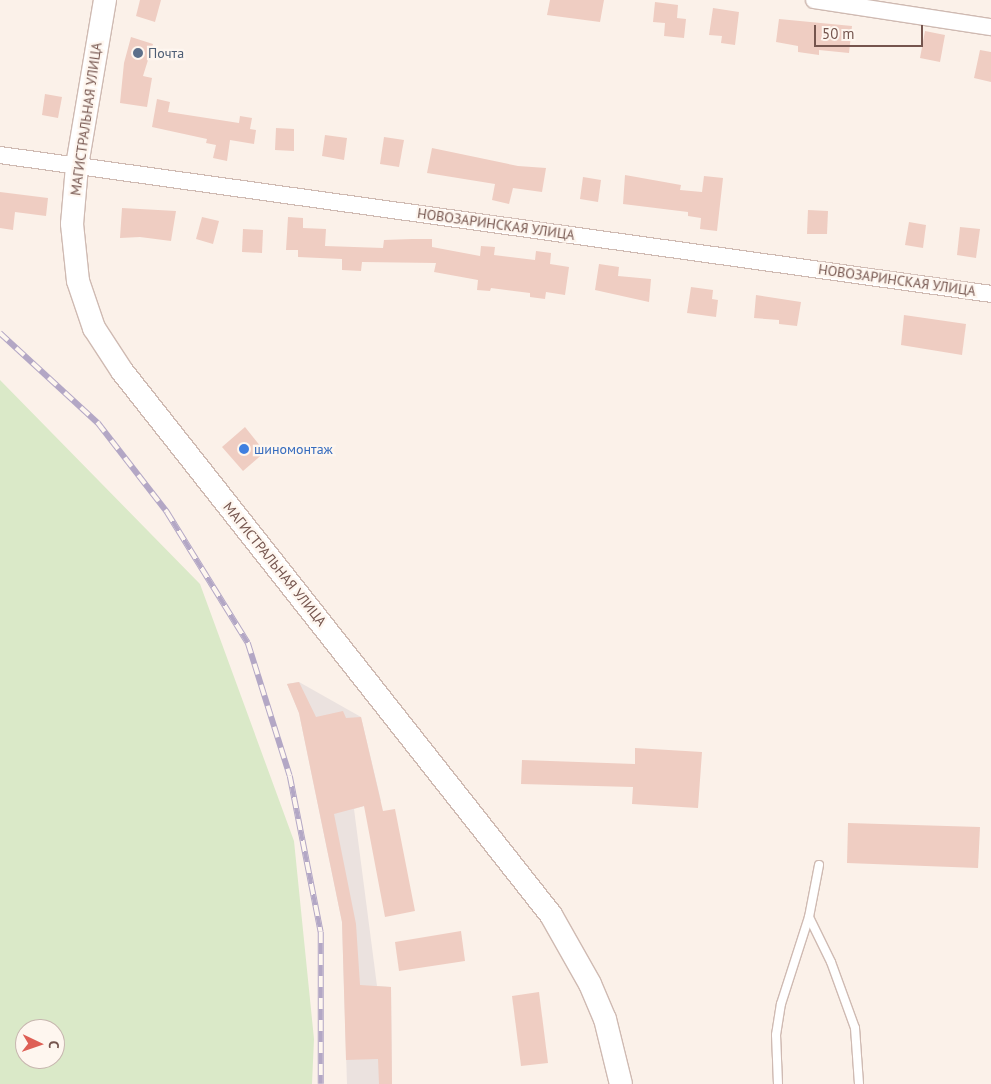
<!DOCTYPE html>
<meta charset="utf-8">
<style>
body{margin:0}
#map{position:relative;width:991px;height:1084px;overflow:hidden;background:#fbf1e9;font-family:"PT Sans",sans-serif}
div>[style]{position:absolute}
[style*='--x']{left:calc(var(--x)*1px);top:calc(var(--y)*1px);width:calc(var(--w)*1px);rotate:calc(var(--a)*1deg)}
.industrial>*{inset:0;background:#ebe2df}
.green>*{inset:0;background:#dae9c8}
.building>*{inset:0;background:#efcdc2}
.roads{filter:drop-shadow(1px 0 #cfbab2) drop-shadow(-1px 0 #cfbab2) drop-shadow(0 1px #cfbab2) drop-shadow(0 -1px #cfbab2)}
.lane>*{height:8px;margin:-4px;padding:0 4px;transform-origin:4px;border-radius:4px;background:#fff}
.street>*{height:16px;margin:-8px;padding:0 8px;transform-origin:8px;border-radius:8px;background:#fff}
.secondary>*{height:22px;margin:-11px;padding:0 11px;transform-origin:11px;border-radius:11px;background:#fff}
.rail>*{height:5.5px;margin-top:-2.75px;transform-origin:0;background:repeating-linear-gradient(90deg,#fef6ef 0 11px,#b3a7c5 0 22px);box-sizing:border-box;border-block:1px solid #b3a7c5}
.dots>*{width:14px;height:14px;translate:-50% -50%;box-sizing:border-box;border:2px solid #fef6ef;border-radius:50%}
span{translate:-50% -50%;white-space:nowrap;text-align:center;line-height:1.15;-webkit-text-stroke:4.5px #fef6ef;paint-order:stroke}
.service-label{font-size:14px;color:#4e5e75}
.left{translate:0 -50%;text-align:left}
.street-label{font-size:14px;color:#75554e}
.shop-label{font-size:14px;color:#366cbe}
.north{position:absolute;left:15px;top:1019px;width:50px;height:50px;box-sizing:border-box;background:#fef6ef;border:1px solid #c7b6af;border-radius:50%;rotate:93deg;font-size:14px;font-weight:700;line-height:20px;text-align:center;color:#75554e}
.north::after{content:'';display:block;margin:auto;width:18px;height:22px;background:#de5f55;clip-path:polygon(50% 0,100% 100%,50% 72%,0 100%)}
.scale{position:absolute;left:814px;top:25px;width:109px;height:22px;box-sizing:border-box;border:2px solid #75554e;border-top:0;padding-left:6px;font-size:15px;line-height:18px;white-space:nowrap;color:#75554e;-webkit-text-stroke:4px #fef6ef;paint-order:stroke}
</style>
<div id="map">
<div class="industrial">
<div style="clip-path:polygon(299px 682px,361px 717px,381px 801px,354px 809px,377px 986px,391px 987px,392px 1084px,347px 1084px,342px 922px,299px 713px,287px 684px)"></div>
</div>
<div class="green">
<div style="clip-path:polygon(evenodd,0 380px,200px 584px,294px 841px,314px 1039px,312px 1084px,0 1084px,0 380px,25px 1029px,55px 1029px,55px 1059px,25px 1059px,25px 1029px)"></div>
</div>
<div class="building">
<div style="clip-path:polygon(140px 0,161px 0,155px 22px,136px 16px)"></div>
<div style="clip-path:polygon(550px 0,604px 0,600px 22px,547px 15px)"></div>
<div style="clip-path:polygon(655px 2px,678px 5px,677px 18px,686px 19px,684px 38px,664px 36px,665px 23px,653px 22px)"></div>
<div style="clip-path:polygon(713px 8px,739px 12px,735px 45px,721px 43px,722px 36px,709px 35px)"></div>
<div style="clip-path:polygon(779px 19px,852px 26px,849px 53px,819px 50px,819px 55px,798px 52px,798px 46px,776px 42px)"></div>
<div style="clip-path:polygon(925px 31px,945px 35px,940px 62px,920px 58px)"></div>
<div style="clip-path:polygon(131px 37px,153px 44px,143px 76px,152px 78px,147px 107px,120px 103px,124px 63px)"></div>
<div style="clip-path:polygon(980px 50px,991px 52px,991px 82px,974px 78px)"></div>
<div style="clip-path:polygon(45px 94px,62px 97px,58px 118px,42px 115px)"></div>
<div style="clip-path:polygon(157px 99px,170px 102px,168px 112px,239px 123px,240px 116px,252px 118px,250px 129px,256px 130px,254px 144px,230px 140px,227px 161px,213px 158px,216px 145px,206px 143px,207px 139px,152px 127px)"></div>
<div style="clip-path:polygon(276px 128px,294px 129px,294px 151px,275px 150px)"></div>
<div style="clip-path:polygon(325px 135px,347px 138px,344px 160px,322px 156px)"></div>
<div style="clip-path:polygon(384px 137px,404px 140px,399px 167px,380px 164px)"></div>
<div style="clip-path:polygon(432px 148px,518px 166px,546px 168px,542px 192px,513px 188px,509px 204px,492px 200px,495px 184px,427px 173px)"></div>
<div style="clip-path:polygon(625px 175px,681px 185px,680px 190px,702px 192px,704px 176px,723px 178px,717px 231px,700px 229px,701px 218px,688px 216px,688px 212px,623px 204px)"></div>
<div style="clip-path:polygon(583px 177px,601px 180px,598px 202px,580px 199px)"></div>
<div style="clip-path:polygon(0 192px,48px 198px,46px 216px,15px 212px,13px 230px,0 228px)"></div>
<div style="clip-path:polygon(122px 208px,176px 211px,171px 241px,140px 237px,120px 238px)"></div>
<div style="clip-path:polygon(808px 210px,828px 211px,827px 234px,807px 234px)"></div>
<div style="clip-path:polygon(202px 217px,219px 221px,213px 244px,196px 239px)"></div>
<div style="clip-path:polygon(288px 217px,303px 218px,303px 228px,326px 229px,325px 246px,383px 248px,384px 240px,412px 239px,432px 239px,432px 247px,480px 256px,481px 246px,495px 247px,494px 255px,535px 260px,536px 251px,551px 253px,550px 264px,569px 267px,565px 295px,546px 292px,545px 299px,530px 297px,530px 293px,491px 288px,490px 291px,477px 290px,478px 280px,434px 272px,436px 263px,362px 262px,361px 271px,342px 270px,342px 259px,298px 257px,298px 250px,286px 250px)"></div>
<div style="clip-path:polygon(909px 222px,926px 225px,923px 248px,905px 245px)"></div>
<div style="clip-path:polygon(960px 227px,980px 229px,976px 258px,957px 255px)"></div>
<div style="clip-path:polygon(243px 229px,263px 230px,262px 253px,242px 252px)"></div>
<div style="clip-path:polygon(599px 264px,619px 267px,618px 276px,651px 279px,649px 302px,595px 290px)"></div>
<div style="clip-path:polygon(691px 287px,713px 290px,712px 299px,718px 300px,716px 317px,687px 313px)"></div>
<div style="clip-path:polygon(756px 295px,801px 302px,797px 326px,779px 324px,779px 320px,754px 318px)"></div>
<div style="clip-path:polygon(904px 315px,966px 324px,962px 355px,901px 345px)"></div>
<div style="clip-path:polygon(245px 427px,265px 452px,243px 471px,222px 447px)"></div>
<div style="clip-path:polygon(299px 682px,316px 717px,343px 711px,346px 718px,361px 717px,383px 811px,395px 809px,415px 911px,385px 917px,364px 806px,334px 814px,356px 924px,360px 985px,391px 987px,392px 1084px,379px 1084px,378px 1059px,346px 1060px,342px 922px,299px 713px,287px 684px)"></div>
<div style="clip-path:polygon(635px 748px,702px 752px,698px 808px,632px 804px,633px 787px,521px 784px,522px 760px,635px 764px)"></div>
<div style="clip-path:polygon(848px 823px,980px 827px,978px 868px,847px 863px)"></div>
<div style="clip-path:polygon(461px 931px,465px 961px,399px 971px,395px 942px)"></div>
<div style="clip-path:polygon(539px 992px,548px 1063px,521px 1066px,512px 996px)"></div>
</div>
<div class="roads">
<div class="lane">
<div style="--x:809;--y:917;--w:50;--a:63.9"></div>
<div style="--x:831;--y:962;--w:70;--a:70"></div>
<div style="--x:855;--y:1028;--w:56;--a:85.9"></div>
<div style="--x:778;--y:1084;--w:49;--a:-92.3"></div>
<div style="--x:776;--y:1035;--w:31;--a:-81"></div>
<div style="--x:781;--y:1004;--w:91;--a:-72.2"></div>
<div style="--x:809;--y:917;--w:53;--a:-79.1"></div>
</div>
<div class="street">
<div style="--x:814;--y:0;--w:179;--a:8.7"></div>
<div style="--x:0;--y:155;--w:1001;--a:7.98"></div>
</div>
<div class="secondary">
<div style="--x:105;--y:0;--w:168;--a:99.6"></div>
<div style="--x:77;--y:166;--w:58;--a:94.9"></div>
<div style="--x:72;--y:224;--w:57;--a:84"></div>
<div style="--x:78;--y:281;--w:50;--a:71.2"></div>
<div style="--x:94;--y:328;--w:51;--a:56.9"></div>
<div style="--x:122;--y:371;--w:693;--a:51.74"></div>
<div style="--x:551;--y:915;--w:79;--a:60.5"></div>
<div style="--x:590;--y:984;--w:38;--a:67"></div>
<div style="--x:605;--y:1019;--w:67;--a:76.2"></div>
</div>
</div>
<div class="rail">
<div style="--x:0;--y:333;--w:133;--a:42.6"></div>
<div style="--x:98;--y:423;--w:113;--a:52.2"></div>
<div style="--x:167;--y:512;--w:154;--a:58.3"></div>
<div style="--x:248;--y:643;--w:139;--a:72.5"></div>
<div style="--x:290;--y:776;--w:159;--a:78.8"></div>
<div style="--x:321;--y:932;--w:152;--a:90"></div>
</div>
<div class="dots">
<div style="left:138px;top:53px;background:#5c6f8a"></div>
<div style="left:244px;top:449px;background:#3f7fe0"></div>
</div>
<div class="service-label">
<span class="left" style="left:148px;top:53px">Почта</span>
</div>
<div class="street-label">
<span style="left:86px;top:119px;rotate:-82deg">МАГИСТРАЛЬНАЯ УЛИЦА</span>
<span style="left:496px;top:224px;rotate:8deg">НОВОЗАРИНСКАЯ УЛИЦА</span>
<span style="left:897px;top:280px;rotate:8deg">НОВОЗАРИНСКАЯ УЛИЦА</span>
<span style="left:275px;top:564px;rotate:51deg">МАГИСТРАЛЬНАЯ УЛИЦА</span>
</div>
<div class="shop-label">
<span class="left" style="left:254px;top:449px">шиномонтаж</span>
</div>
<div class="north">С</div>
<div class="scale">50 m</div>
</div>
